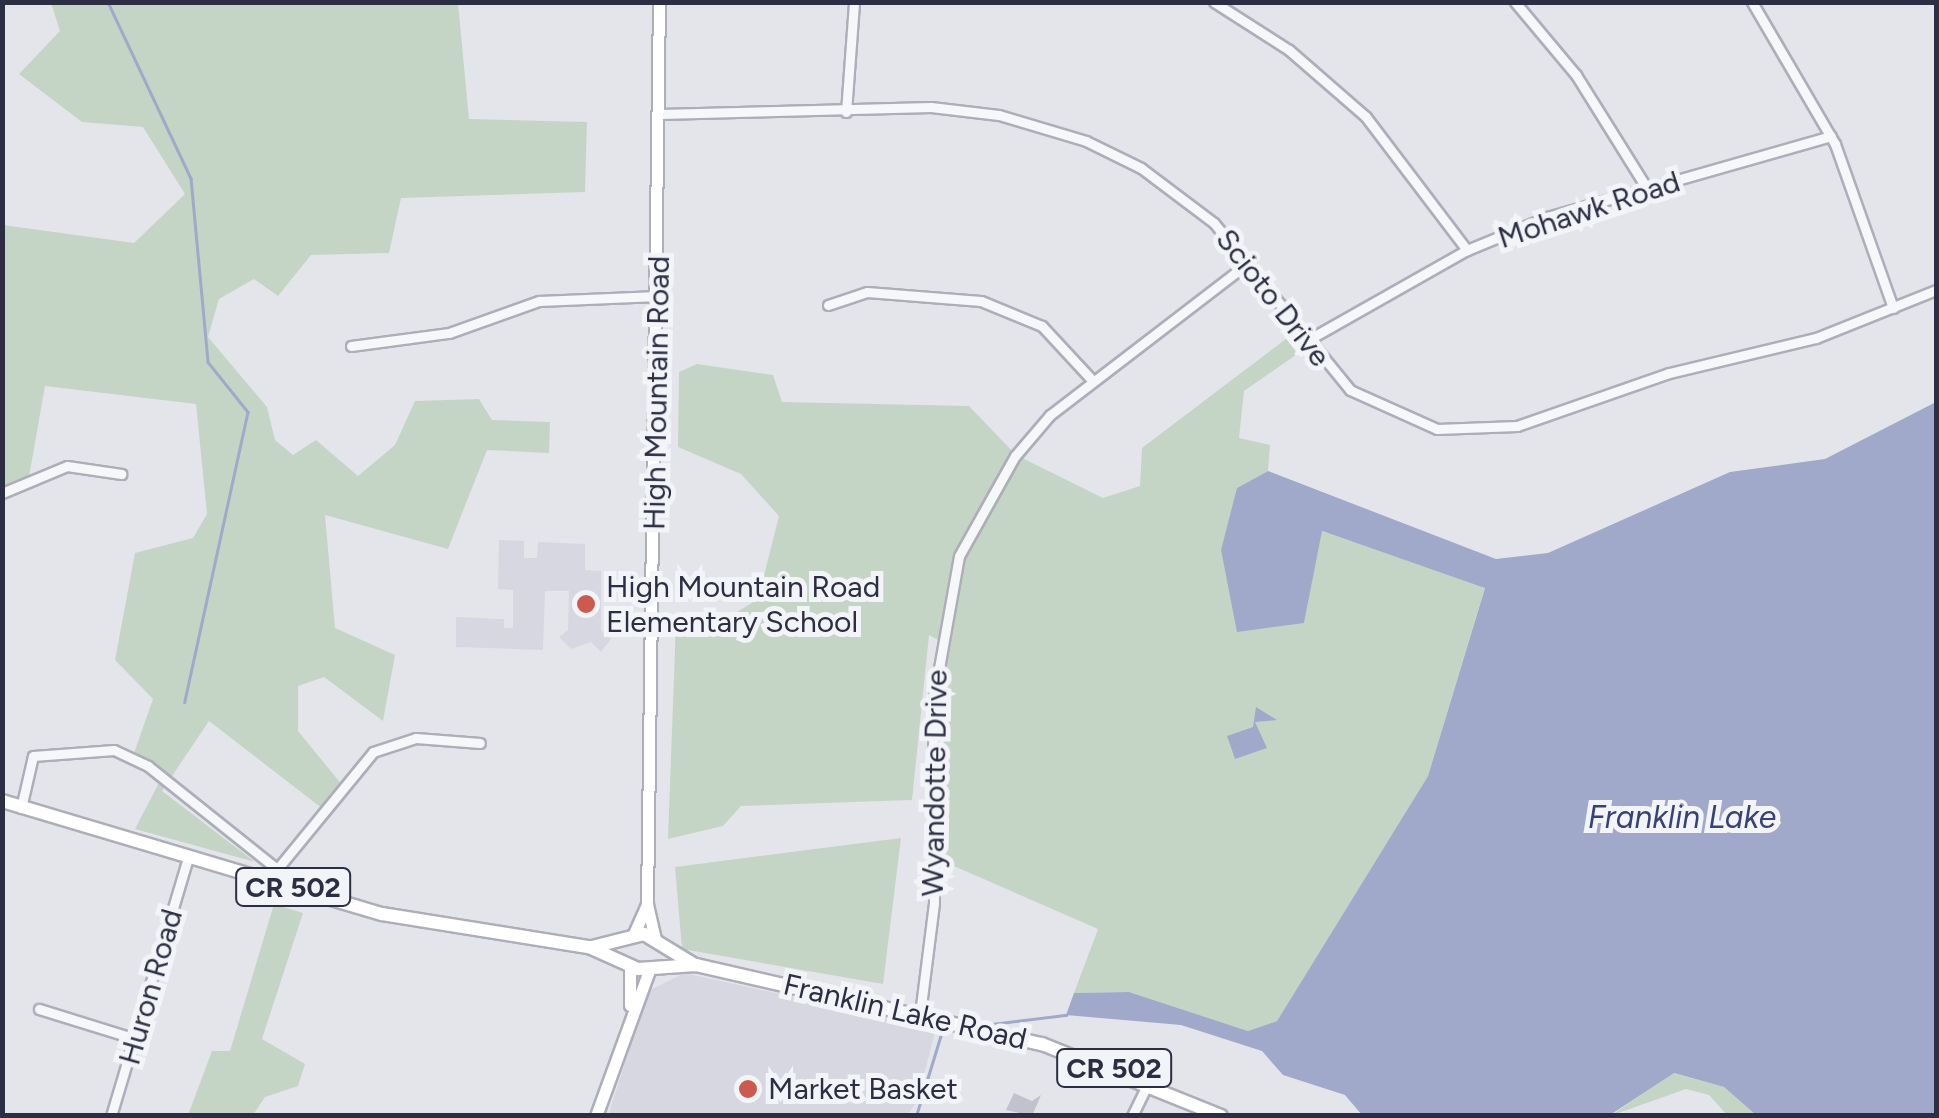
<!DOCTYPE html>
<style>
body{margin:0}
#map{position:relative;width:1939px;height:1118px;overflow:hidden;background:#e4e5eb;font-family:Figtree,sans-serif}
div>[style]{position:absolute}
[style*='--x']{left:calc(var(--x)*1px);top:calc(var(--y)*1px);width:calc(var(--w)*1px);rotate:calc(var(--a)*1deg)}
.built>*{inset:0;background:#d6d7e0}
.green>*{inset:0;background:#c5d5c5}
.water>*{inset:0;background:#a0a9ca}
.stream>*{height:2.5px;margin:-1.25px;padding:0 1.25px;transform-origin:1.25px;border-radius:1.25px;background:#a0a9ca}
.building>*{inset:0;background:#c1c2ce}
.roads{filter:drop-shadow(2px 0 #adaeb9) drop-shadow(-2px 0 #adaeb9) drop-shadow(0 2px #adaeb9) drop-shadow(0 -2px #adaeb9)}
.street>*{height:9px;margin:-4.5px;padding:0 4.5px;transform-origin:4.5px;border-radius:4.5px;background:#f6f7f9}
.secondary>*{height:11px;margin:-5.5px;padding:0 5.5px;transform-origin:5.5px;border-radius:5.5px;background:#fff}
.primary>*{height:12px;margin:-6px;padding:0 6px;transform-origin:6px;border-radius:6px;background:#fff}
.dots>*{width:28px;height:28px;translate:-50% -50%;box-sizing:border-box;border:5px solid #f3f4f8;border-radius:50%}
span{translate:-50% -50%;white-space:nowrap;text-align:center;line-height:1.15;-webkit-text-stroke:10px #f3f4f8;paint-order:stroke}
.shield-label span{padding:2px 8px;background:#f3f4f8;border:2px solid;border-radius:8px;-webkit-text-stroke-width:0}
.shield-label{font-size:28px;color:#2c2e43;font-weight:700}
.street-label{font-size:30px;color:#2c2e43}
.poi-label{font-size:30px;color:#2c2e43}
.left{translate:0 -50%;text-align:left}
.water-label{font-size:32px;color:#374276;font-style:italic}
.frame{position:absolute;inset:0;border:5px solid #2c2e43;pointer-events:none}
</style>
<div id="map">
<div class="built">
<div style="clip-path:polygon(499px 540px,524px 541px,524px 558px,537px 558px,538px 542px,585px 544px,585px 570px,601px 571px,601px 630px,611px 639px,601px 652px,591px 642px,571px 649px,559px 637px,568px 630px,569px 591px,545px 591px,543px 650px,456px 647px,456px 617px,504px 619px,504px 628px,513px 628px,513px 590px,498px 589px)"></div>
<div style="clip-path:polygon(684px 973px,936px 1028px,917px 1102px,907px 1115px,608px 1116px,648px 991px)"></div>
</div>
<div class="green">
<div style="clip-path:polygon(51px 3px,458px 3px,469px 119px,587px 122px,585px 192px,401px 198px,389px 253px,311px 255px,278px 296px,254px 279px,219px 299px,208px 337px,267px 407px,275px 440px,293px 455px,316px 440px,358px 476px,395px 445px,415px 401px,479px 399px,492px 420px,550px 422px,549px 453px,487px 450px,448px 549px,325px 515px,335px 628px,395px 655px,383px 721px,324px 677px,298px 686px,298px 731px,343px 786px,323px 809px,209px 721px,162px 791px,255px 862px,135px 829px,164px 773px,134px 753px,153px 699px,115px 660px,135px 553px,193px 538px,207px 514px,196px 404px,45px 386px,29px 477px,3px 491px,3px 225px,134px 243px,185px 194px,143px 127px,82px 122px,19px 74px,60px 31px)"></div>
<div style="clip-path:polygon(1303px 326px,1313px 343px,1244px 391px,1239px 438px,1270px 445px,1268px 471px,1237px 488px,1304px 623px,1321px 531px,1485px 587px,1428px 776px,1277px 1021px,1248px 1031px,1129px 992px,1074px 993px,1098px 929px,940px 860px,947px 645px,929px 635px,912px 800px,741px 806px,723px 826px,668px 839px,676px 621px,726px 619px,758px 599px,779px 516px,741px 474px,678px 447px,679px 372px,697px 364px,773px 375px,782px 402px,969px 406px,1016px 455px,1103px 498px,1140px 486px,1142px 448px)"></div>
<div style="clip-path:polygon(901px 838px,883px 984px,682px 949px,675px 867px)"></div>
<div style="clip-path:polygon(274px 904px,303px 913px,262px 1039px,305px 1064px,298px 1086px,265px 1097px,253px 1115px,188px 1115px,212px 1051px,230px 1051px)"></div>
<div style="clip-path:polygon(1673px 1073px,1724px 1087px,1756px 1115px,1727px 1115px,1709px 1095px,1686px 1089px,1610px 1116px)"></div>
</div>
<div class="water">
<div style="clip-path:polygon(1936px 402px,1936px 1115px,1756px 1115px,1724px 1087px,1674px 1073px,1610px 1115px,1362px 1115px,1345px 1095px,1283px 1075px,1262px 1051px,1181px 1025px,1066px 1015px,1074px 993px,1129px 992px,1248px 1031px,1277px 1021px,1428px 776px,1485px 588px,1322px 531px,1304px 623px,1237px 632px,1221px 550px,1237px 488px,1268px 471px,1496px 559px,1548px 553px,1730px 472px,1825px 459px)"></div>
<div style="clip-path:polygon(1256px 707px,1277px 720px,1255px 722px,1267px 748px,1235px 759px,1227px 736px,1253px 727px)"></div>
</div>
<div class="stream">
<div style="--x:108;--y:2;--w:195;--a:64.8"></div>
<div style="--x:191;--y:178;--w:185;--a:84.7"></div>
<div style="--x:208;--y:362;--w:64;--a:51.3"></div>
<div style="--x:248;--y:412;--w:297;--a:102.3"></div>
<div style="--x:984;--y:1025;--w:83;--a:-7"></div>
<div style="--x:916;--y:1116;--w:89;--a:-73"></div>
<div style="--x:942;--y:1031;--w:9;--a:-6"></div>
</div>
<div class="building">
<div style="clip-path:polygon(1014px 1093px,1032px 1101px,1041px 1095px,1032px 1116px,1006px 1110px)"></div>
</div>
<div class="roads">
<div class="street">
<div style="--x:1214;--y:2;--w:89;--a:32.6"></div>
<div style="--x:1289;--y:50;--w:102;--a:41"></div>
<div style="--x:1366;--y:117;--w:167;--a:52.8"></div>
<div style="--x:1515;--y:2;--w:95;--a:50.1"></div>
<div style="--x:1576;--y:75;--w:132;--a:58"></div>
<div style="--x:1752;--y:2;--w:164;--a:59.7"></div>
<div style="--x:1835;--y:144;--w:174;--a:70.5"></div>
<div style="--x:846;--y:112;--w:110;--a:-85.8"></div>
<div style="--x:660;--y:114;--w:271;--a:-1.5"></div>
<div style="--x:931;--y:107;--w:68;--a:6.7"></div>
<div style="--x:999;--y:115;--w:91;--a:16.6"></div>
<div style="--x:1086;--y:141;--w:61;--a:26.1"></div>
<div style="--x:1141;--y:168;--w:91;--a:37"></div>
<div style="--x:1214;--y:223;--w:215;--a:50.8"></div>
<div style="--x:1350;--y:390;--w:95;--a:24.1"></div>
<div style="--x:1437;--y:429;--w:80;--a:-2.1"></div>
<div style="--x:1517;--y:426;--w:161;--a:-19.2"></div>
<div style="--x:1669;--y:373;--w:151;--a:-13.4"></div>
<div style="--x:1816;--y:338;--w:129;--a:-21.8"></div>
<div style="--x:828;--y:305;--w:41;--a:-18.4"></div>
<div style="--x:867;--y:292;--w:114;--a:4.5"></div>
<div style="--x:981;--y:301;--w:66;--a:22.3"></div>
<div style="--x:1042;--y:326;--w:72;--a:47.2"></div>
<div style="--x:1306;--y:341;--w:185;--a:-29.5"></div>
<div style="--x:1467;--y:250;--w:87;--a:-22.4"></div>
<div style="--x:1547;--y:217;--w:295;--a:-15.9"></div>
<div style="--x:351;--y:346;--w:99;--a:-7.6"></div>
<div style="--x:449;--y:333;--w:96;--a:-19.6"></div>
<div style="--x:539;--y:301;--w:119;--a:-2.4"></div>
<div style="--x:2;--y:493;--w:70;--a:-22.6"></div>
<div style="--x:67;--y:466;--w:55;--a:8.4"></div>
<div style="--x:21;--y:808;--w:53;--a:-77"></div>
<div style="--x:33;--y:756;--w:81;--a:-4.2"></div>
<div style="--x:114;--y:750;--w:38;--a:25"></div>
<div style="--x:148;--y:766;--w:165;--a:38.6"></div>
<div style="--x:274;--y:873;--w:156;--a:-50.7"></div>
<div style="--x:373;--y:752;--w:45;--a:-18"></div>
<div style="--x:416;--y:738;--w:64;--a:4.5"></div>
<div style="--x:39;--y:1009;--w:102;--a:17.2"></div>
<div style="--x:920;--y:1014;--w:112;--a:-82.8"></div>
<div style="--x:934;--y:903;--w:201;--a:-90.3"></div>
<div style="--x:933;--y:702;--w:148;--a:-79.9"></div>
<div style="--x:959;--y:556;--w:115;--a:-60.8"></div>
<div style="--x:1015;--y:456;--w:54;--a:-49.5"></div>
<div style="--x:1050;--y:415;--w:253;--a:-37.5"></div>
<div style="--x:111;--y:1116;--w:269;--a:-73.4"></div>
<div style="--x:1132;--y:1116;--w:37;--a:-64"></div>
</div>
<div class="secondary">
<div style="--x:633;--y:936;--w:35;--a:-66"></div>
<div style="--x:655;--y:939;--w:36;--a:-103"></div>
<div style="--x:647;--y:904;--w:902;--a:-89.24"></div>
<div style="--x:630;--y:965;--w:40;--a:90"></div>
<div style="--x:596;--y:1116;--w:158;--a:-70"></div>
</div>
<div class="primary">
<div style="--x:2;--y:801;--w:396;--a:16.6"></div>
<div style="--x:382;--y:914;--w:210;--a:9.1"></div>
<div style="--x:589;--y:947;--w:54;--a:24.2"></div>
<div style="--x:638;--y:969;--w:58;--a:-3.9"></div>
<div style="--x:696;--y:965;--w:355;--a:12.9"></div>
<div style="--x:1042;--y:1044;--w:193;--a:21.9"></div>
<div style="--x:592;--y:947;--w:54;--a:-14"></div>
<div style="--x:644;--y:934;--w:60;--a:31.3"></div>
</div>
</div>
<div class="dots">
<div style="left:586px;top:604px;background:#cb5b4e"></div>
<div style="left:748px;top:1089px;background:#cb5b4e"></div>
</div>
<div class="shield-label">
<span style="left:293px;top:887px">CR 502</span>
<span style="left:1114px;top:1068px">CR 502</span>
</div>
<div class="street-label">
<span style="left:1589px;top:210px;rotate:-18deg">Mohawk Road</span>
<span style="left:1273px;top:298px;rotate:52deg">Scioto Drive</span>
<span style="left:657px;top:393px;rotate:-89deg">High Mountain Road</span>
<span style="left:935px;top:783px;rotate:-89deg">Wyandotte Drive</span>
<span style="left:151px;top:987px;rotate:-74deg">Huron Road</span>
<span style="left:905px;top:1012px;rotate:13deg">Franklin Lake Road</span>
</div>
<div class="poi-label">
<span class="left" style="left:606px;top:604px">High Mountain Road<br>Elementary School</span>
<span class="left" style="left:768px;top:1089px">Market Basket</span>
</div>
<div class="water-label">
<span style="left:1682px;top:817px">Franklin Lake</span>
</div>
<div class="frame"></div>
</div>
